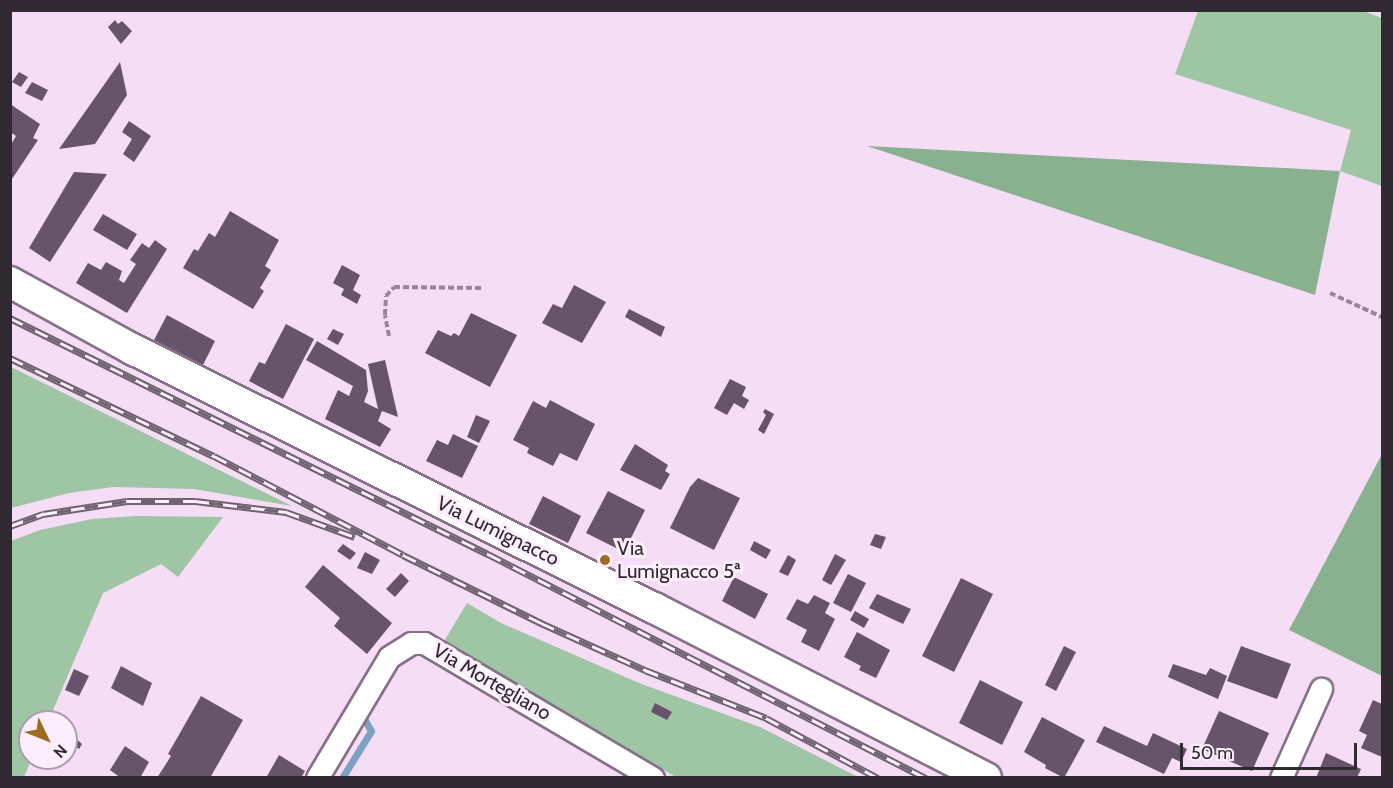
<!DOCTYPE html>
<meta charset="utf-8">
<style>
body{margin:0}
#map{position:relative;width:1393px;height:788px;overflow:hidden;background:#f5ddf6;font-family:Cabin,sans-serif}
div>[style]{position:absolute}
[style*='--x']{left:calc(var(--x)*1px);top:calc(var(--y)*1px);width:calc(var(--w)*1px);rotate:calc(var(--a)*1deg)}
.green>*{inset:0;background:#9ec5a4}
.forest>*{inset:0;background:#89b190}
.stream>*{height:7px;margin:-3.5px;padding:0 3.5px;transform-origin:3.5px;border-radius:3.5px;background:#7da0c3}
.building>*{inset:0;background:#68546a}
.path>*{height:4px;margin-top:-2px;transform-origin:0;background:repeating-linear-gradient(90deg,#968697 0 6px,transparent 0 9px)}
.roads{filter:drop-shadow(2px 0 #867188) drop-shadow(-2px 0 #867188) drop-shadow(0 2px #867188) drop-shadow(0 -2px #867188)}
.minor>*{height:21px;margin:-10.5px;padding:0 10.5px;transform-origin:10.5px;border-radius:10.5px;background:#fff}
.secondary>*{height:30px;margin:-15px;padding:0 15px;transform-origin:15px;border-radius:15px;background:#fff}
.rail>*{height:7px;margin-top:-3.5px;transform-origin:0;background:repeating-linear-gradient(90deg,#fceefd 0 14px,#706371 0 28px);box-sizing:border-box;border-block:2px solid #706371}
.dots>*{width:16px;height:16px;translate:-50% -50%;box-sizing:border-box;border:3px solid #fceefd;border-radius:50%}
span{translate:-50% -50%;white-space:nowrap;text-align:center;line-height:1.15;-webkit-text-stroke:6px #fceefd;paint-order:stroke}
.street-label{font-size:20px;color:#312932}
.poi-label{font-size:20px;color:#312932}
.left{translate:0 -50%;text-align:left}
.frame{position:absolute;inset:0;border:12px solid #312932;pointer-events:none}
.north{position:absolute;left:18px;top:710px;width:60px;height:60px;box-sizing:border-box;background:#fceefd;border:2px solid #ab9fac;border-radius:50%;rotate:133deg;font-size:16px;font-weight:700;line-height:24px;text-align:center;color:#312932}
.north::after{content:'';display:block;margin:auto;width:21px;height:27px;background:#9e6b21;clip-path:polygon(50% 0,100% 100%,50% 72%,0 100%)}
.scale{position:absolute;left:1180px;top:743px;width:177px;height:27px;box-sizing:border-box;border:3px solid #312932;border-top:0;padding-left:8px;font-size:18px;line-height:21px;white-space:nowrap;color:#312932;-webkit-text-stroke:4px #fceefd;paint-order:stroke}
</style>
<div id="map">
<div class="green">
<div style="clip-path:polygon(1361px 10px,1382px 18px,1382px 186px,1340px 171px,1351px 130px,1175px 74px,1198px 11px)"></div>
<div style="clip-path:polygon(11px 367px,292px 506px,194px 489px,113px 487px,69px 493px,11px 508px)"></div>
<div style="clip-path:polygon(136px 516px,223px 517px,178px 577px,161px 564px,103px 593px,48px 722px,30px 722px,30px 758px,32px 758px,24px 777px,11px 777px,11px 541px,40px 530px,92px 519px)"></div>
<div style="clip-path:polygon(467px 603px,501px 623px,639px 683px,760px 727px,858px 777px,676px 777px,443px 643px)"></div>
</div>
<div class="forest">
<div style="clip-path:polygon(867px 146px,1340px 171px,1315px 295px)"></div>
<div style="clip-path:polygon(1382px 454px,1382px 676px,1289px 630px)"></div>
</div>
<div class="stream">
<div style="--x:342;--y:778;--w:55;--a:-58.3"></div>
<div style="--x:371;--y:731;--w:13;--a:-119"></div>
</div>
<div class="building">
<div style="clip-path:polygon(115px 20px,118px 24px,122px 21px,132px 31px,121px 44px,108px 27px)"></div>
<div style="clip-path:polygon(120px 62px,127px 95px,95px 144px,59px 149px)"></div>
<div style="clip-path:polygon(19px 72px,28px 77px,21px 87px,12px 82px)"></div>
<div style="clip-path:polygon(32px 82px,48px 90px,42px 101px,25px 93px)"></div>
<div style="clip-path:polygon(10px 104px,40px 124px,33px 138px,38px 140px,12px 179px,10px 146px,16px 136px,10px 132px)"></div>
<div style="clip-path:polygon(129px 121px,151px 136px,134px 162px,123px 154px,132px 139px,122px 132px)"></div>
<div style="clip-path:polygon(74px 172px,107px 174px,50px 262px,29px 248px)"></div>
<div style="clip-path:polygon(230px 211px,279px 240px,265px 266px,271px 270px,260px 288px,264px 291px,253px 309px,183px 268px,194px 249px,198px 251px,209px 233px,215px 237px)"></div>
<div style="clip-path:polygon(103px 214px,137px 234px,127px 250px,93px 230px)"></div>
<div style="clip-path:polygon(155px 240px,167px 249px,127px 313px,76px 283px,88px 263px,101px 270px,106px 262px,122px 271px,119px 280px,124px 283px,136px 264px,130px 260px,142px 243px,149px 248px)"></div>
<div style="clip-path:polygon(342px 265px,360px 275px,353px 290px,361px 295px,357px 304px,341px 295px,344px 289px,333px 283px)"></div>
<div style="clip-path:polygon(574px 285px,606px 302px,582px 343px,542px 323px,553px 304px,562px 308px)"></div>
<div style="clip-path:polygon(629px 309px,665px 327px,661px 337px,625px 317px)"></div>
<div style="clip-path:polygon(471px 313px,517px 335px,490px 387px,425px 353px,438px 330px,451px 336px,454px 333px,459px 336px)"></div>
<div style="clip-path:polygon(167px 315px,215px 341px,203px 365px,154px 340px)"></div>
<div style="clip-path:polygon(286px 324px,314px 339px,283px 399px,249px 381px,259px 362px,265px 364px)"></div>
<div style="clip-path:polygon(333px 329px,344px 334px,338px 345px,327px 339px)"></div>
<div style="clip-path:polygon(317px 341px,366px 370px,368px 391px,364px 402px,378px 409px,368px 364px,385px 360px,398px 417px,382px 411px,378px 421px,391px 429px,380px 447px,325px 419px,338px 390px,349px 396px,353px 386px,306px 360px)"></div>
<div style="clip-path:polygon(730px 379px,746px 387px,742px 396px,749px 400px,744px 409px,734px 403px,727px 415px,714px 408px)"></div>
<div style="clip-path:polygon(550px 400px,595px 424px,577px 461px,560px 453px,553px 466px,527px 453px,529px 448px,513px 440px,533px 401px,546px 408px)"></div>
<div style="clip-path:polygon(765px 409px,774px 414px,764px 434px,758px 430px,766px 415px,763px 412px)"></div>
<div style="clip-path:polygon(476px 415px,490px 421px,479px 443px,467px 437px)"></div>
<div style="clip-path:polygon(453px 434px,478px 446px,462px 478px,426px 461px,437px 440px,448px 445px)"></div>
<div style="clip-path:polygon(635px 444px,668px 465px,665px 471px,670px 474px,661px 490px,620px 470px)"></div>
<div style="clip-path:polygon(698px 478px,740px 498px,714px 550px,670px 528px,690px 487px)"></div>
<div style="clip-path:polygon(608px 491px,645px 510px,624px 552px,586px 533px)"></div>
<div style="clip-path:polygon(543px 496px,581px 516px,568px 543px,529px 524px)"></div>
<div style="clip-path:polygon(875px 534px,886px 537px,881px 549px,870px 545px)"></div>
<div style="clip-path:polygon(754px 541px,771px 550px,766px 559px,750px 550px)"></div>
<div style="clip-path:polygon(343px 544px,356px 553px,350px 560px,337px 551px)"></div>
<div style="clip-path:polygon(365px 552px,380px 560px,372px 574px,357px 568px)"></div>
<div style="clip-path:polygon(835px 554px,846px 560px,831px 585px,822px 580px)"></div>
<div style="clip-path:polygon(788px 555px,796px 560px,788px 576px,779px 572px)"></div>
<div style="clip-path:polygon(323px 565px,392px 623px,367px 654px,334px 626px,340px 618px,305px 587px)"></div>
<div style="clip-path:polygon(401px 573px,409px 581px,395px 597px,386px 589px)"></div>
<div style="clip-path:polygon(848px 574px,866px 583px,851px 612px,833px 603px)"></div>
<div style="clip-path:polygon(734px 577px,768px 594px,755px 619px,722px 601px)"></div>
<div style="clip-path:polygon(961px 578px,993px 594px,954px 672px,922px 656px)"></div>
<div style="clip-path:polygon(877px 594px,911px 609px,903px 624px,869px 608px)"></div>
<div style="clip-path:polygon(814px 595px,830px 603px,825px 613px,835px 619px,819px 651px,801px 642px,807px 630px,786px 619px,797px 599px,808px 604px)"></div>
<div style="clip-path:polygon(855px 611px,869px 619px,864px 628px,850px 620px)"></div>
<div style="clip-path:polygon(857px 632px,890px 650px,876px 678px,859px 670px,861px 666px,844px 657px)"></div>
<div style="clip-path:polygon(1064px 646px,1076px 652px,1056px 691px,1045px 685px)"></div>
<div style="clip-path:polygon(1241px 646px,1291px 664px,1277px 699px,1227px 681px)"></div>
<div style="clip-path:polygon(1173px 664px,1206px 675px,1210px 668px,1227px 676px,1218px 699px,1168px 677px)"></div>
<div style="clip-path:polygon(121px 666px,152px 683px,143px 706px,111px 688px)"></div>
<div style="clip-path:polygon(74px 669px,89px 676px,79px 696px,65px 690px)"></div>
<div style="clip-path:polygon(980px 680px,1023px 702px,1002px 745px,959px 723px)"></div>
<div style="clip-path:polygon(201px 696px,243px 720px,210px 778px,157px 778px,171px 756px,168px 754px)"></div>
<div style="clip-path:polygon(1373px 700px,1382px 704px,1382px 757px,1361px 748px,1367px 735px,1359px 731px)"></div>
<div style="clip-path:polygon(655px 703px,672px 712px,667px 720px,651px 712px)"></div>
<div style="clip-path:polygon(1219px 711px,1269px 733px,1252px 771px,1202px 749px)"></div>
<div style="clip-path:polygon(1042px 717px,1085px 740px,1064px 778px,1045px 768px,1046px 765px,1024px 752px)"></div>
<div style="clip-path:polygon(1104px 726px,1147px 746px,1153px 733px,1187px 749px,1181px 762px,1172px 758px,1164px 774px,1096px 742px)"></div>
<div style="clip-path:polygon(74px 737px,82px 744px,79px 749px,71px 743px)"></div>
<div style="clip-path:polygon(125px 746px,149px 762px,140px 778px,121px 778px,110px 770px)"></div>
<div style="clip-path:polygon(1326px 753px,1361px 769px,1357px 778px,1316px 778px)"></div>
<div style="clip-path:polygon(279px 755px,305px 771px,301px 778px,266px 778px)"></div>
</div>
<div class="path">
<div style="--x:1330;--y:293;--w:57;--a:24.8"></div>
<div style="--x:389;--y:336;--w:21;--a:-101"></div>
<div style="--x:385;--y:315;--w:19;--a:-87"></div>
<div style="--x:386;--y:296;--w:12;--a:-48"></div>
<div style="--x:394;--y:287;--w:90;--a:0.6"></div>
</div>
<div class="roads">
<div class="minor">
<div style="--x:317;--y:778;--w:141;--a:-59.2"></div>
<div style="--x:389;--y:657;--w:26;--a:-32"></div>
<div style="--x:411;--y:643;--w:13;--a:0"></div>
<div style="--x:424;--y:643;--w:266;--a:30.5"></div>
<div style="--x:1281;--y:778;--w:98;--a:-65.8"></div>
</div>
<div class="secondary">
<div style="--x:10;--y:282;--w:139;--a:28.8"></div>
<div style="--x:132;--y:349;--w:583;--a:26.39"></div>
<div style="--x:654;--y:608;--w:373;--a:27.1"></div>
</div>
</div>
<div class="rail">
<div style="--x:10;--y:318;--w:533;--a:26.28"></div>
<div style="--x:488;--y:554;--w:492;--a:27.1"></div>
<div style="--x:10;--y:358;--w:226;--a:25.7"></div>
<div style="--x:214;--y:456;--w:213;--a:27.6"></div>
<div style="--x:403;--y:555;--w:154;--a:26.2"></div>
<div style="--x:541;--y:623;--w:114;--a:24.3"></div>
<div style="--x:645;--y:670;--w:130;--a:21.6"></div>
<div style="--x:766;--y:718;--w:127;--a:28.2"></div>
<div style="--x:10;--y:526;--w:35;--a:-20"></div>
<div style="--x:43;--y:514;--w:85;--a:-8.8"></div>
<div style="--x:127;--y:501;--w:68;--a:0"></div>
<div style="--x:195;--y:501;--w:92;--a:6.9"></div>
<div style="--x:286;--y:512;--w:73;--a:19.9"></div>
</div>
<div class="dots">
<div style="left:605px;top:560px;background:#9e6b21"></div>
</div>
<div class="street-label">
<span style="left:498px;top:531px;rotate:26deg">Via Lumignacco</span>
<span style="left:492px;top:682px;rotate:30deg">Via Mortegliano</span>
</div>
<div class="poi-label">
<span class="left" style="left:617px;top:560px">Via<br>Lumignacco 5ª</span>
</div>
<div class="frame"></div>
<div class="north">N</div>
<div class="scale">50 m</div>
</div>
